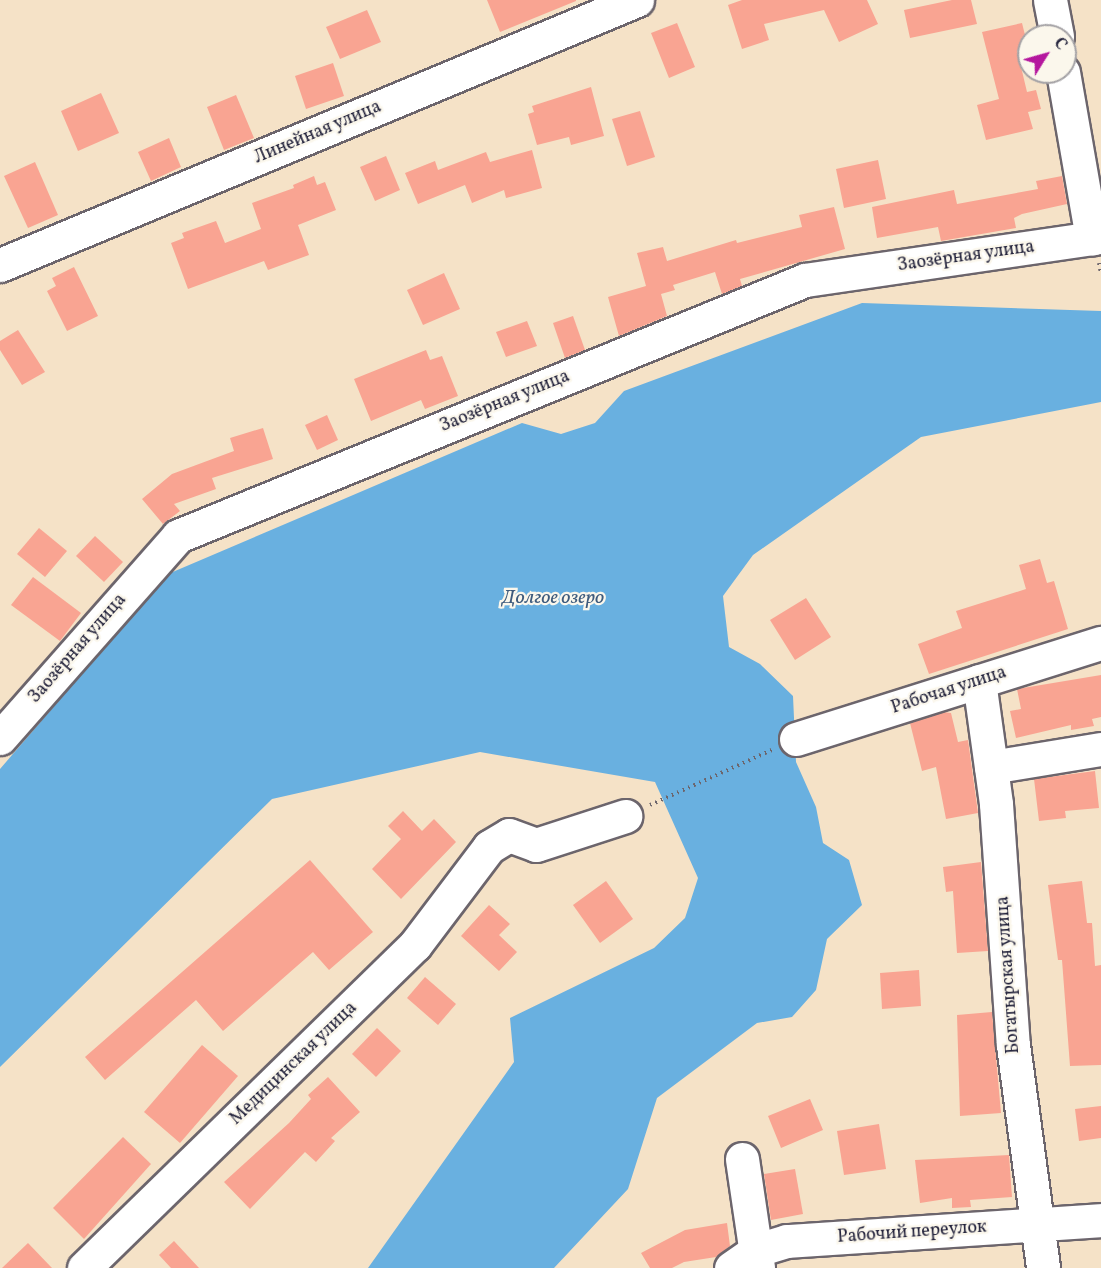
<!DOCTYPE html>
<meta charset="utf-8">
<style>
body{margin:0}
#map{position:relative;width:1101px;height:1268px;overflow:hidden;background:#f5e2c7;font-family:Vollkorn,serif}
div>[style]{position:absolute}
[style*='--x']{left:calc(var(--x)*1px);top:calc(var(--y)*1px);width:calc(var(--w)*1px);rotate:calc(var(--a)*1deg)}
.water>*{inset:0;background:#69b0e0}
.building>*{inset:0;background:#f9a492}
.path>*{height:4px;margin-top:-2px;transform-origin:0;background:repeating-linear-gradient(90deg,#6c656c 0 1.5px,transparent 0 6px)}
.roads{filter:drop-shadow(2px 0 #6c656c) drop-shadow(-2px 0 #6c656c) drop-shadow(0 2px #6c656c) drop-shadow(0 -2px #6c656c)}
.minor>*{height:33px;margin:-16.5px;padding:0 16.5px;transform-origin:16.5px;border-radius:16.5px;background:#fff}
span{translate:-50% -50%;white-space:nowrap;text-align:center;line-height:1.15;-webkit-text-stroke:4.5px #fbf7ec;paint-order:stroke}
.street-label{font-size:18px;color:#22223b}
.water-label{font-size:20px;color:#3e5b7d;font-style:italic}
.north{position:absolute;left:1017px;top:24px;width:60px;height:60px;box-sizing:border-box;background:#fbf7ec;border:2px solid #a4a2a5;border-radius:50%;rotate:53deg;font-size:16px;font-weight:700;line-height:24px;text-align:center;color:#22223b}
.north::after{content:'';display:block;margin:auto;width:21px;height:27px;background:#b5179e;clip-path:polygon(50% 0,100% 100%,50% 72%,0 100%)}
</style>
<div id="map">
<div class="water">
<div style="clip-path:polygon(862px 303px,1101px 311px,1101px 402px,921px 437px,753px 555px,723px 596px,729px 647px,760px 664px,793px 696px,796px 762px,816px 807px,823px 843px,849px 860px,862px 905px,827px 939px,816px 990px,792px 1017px,757px 1023px,657px 1098px,628px 1189px,554px 1268px,368px 1268px,514px 1062px,510px 1018px,654px 948px,685px 918px,698px 878px,655px 782px,480px 752px,272px 799px,0 1067px,0 769px,168px 574px,522px 423px,561px 434px,595px 423px,624px 391px)"></div>
</div>
<div class="building">
<div style="clip-path:polygon(487px 0,576px 0,576px 1px,500px 32px)"></div>
<div style="clip-path:polygon(742px 0,867px 0,878px 24px,839px 42px,824px 10px,764px 24px,769px 40px,742px 49px,728px 5px)"></div>
<div style="clip-path:polygon(952px 0,971px 0,977px 24px,910px 38px,904px 10px)"></div>
<div style="clip-path:polygon(367px 10px,381px 42px,340px 59px,326px 27px)"></div>
<div style="clip-path:polygon(677px 23px,695px 67px,669px 78px,651px 33px)"></div>
<div style="clip-path:polygon(1022px 23px,1028px 47px,1017px 50px,1027px 92px,1036px 90px,1041px 109px,1028px 112px,1033px 129px,986px 140px,977px 105px,999px 99px,982px 32px)"></div>
<div style="clip-path:polygon(333px 63px,344px 96px,306px 109px,295px 76px)"></div>
<div style="clip-path:polygon(591px 87px,604px 136px,571px 145px,569px 137px,537px 145px,528px 114px,534px 112px,532px 106px)"></div>
<div style="clip-path:polygon(101px 93px,119px 133px,78px 151px,61px 111px)"></div>
<div style="clip-path:polygon(236px 95px,254px 138px,224px 150px,207px 107px)"></div>
<div style="clip-path:polygon(640px 111px,655px 157px,627px 166px,612px 119px)"></div>
<div style="clip-path:polygon(169px 138px,181px 167px,151px 181px,138px 152px)"></div>
<div style="clip-path:polygon(532px 150px,542px 188px,506px 198px,504px 190px,472px 203px,465px 185px,418px 204px,405px 173px,435px 161px,438px 170px,486px 152px,490px 162px)"></div>
<div style="clip-path:polygon(386px 156px,400px 190px,375px 201px,360px 167px)"></div>
<div style="clip-path:polygon(878px 160px,886px 199px,844px 208px,836px 169px)"></div>
<div style="clip-path:polygon(35px 162px,58px 215px,28px 228px,4px 176px)"></div>
<div style="clip-path:polygon(314px 176px,317px 185px,325px 182px,336px 210px,298px 225px,309px 255px,268px 270px,264px 261px,188px 289px,171px 243px,184px 238px,182px 233px,216px 221px,225px 243px,261px 229px,252px 203px,294px 188px,293px 185px)"></div>
<div style="clip-path:polygon(1062px 176px,1067px 204px,1022px 214px,1014px 218px,1016px 228px,941px 241px,938px 227px,877px 238px,872px 207px,954px 190px,957px 204px,1038px 189px,1036px 181px)"></div>
<div style="clip-path:polygon(834px 207px,845px 249px,740px 279px,742px 286px,722px 294px,715px 272px,673px 285px,675px 290px,661px 294px,667px 316px,619px 336px,608px 297px,646px 286px,637px 253px,663px 247px,667px 261px,736px 240px,737px 243px,802px 227px,799px 215px)"></div>
<div style="clip-path:polygon(74px 267px,98px 316px,67px 331px,47px 291px,56px 286px,52px 278px)"></div>
<div style="clip-path:polygon(444px 273px,460px 309px,423px 325px,407px 290px)"></div>
<div style="clip-path:polygon(573px 316px,585px 350px,565px 358px,553px 323px)"></div>
<div style="clip-path:polygon(527px 321px,537px 346px,506px 357px,496px 332px)"></div>
<div style="clip-path:polygon(18px 330px,45px 372px,22px 385px,0 350px,0 341px)"></div>
<div style="clip-path:polygon(426px 350px,430px 360px,442px 356px,458px 396px,425px 409px,421px 400px,371px 421px,354px 379px)"></div>
<div style="clip-path:polygon(327px 415px,338px 440px,317px 450px,305px 425px)"></div>
<div style="clip-path:polygon(263px 428px,273px 459px,212px 478px,216px 489px,174px 504px,180px 511px,163px 524px,142px 499px,172px 474px,234px 451px,230px 438px)"></div>
<div style="clip-path:polygon(39px 528px,67px 551px,45px 577px,17px 554px)"></div>
<div style="clip-path:polygon(95px 536px,123px 562px,104px 582px,76px 556px)"></div>
<div style="clip-path:polygon(1040px 559px,1047px 583px,1054px 581px,1068px 629px,929px 674px,918px 644px,962px 628px,956px 611px,1026px 589px,1019px 565px)"></div>
<div style="clip-path:polygon(33px 577px,81px 613px,60px 641px,11px 605px)"></div>
<div style="clip-path:polygon(806px 598px,831px 637px,795px 660px,770px 620px)"></div>
<div style="clip-path:polygon(1101px 675px,1101px 717px,1092px 719px,1094px 726px,1071px 730px,1071px 725px,1016px 738px,1010px 711px,1021px 709px,1017px 689px)"></div>
<div style="clip-path:polygon(943px 712px,951px 713px,958px 742px,968px 740px,978px 813px,946px 819px,936px 767px,922px 771px,910px 723px)"></div>
<div style="clip-path:polygon(1095px 771px,1099px 808px,1065px 811px,1066px 818px,1039px 821px,1034px 779px)"></div>
<div style="clip-path:polygon(403px 811px,422px 831px,434px 819px,456px 842px,401px 899px,372px 869px,401px 839px,388px 826px)"></div>
<div style="clip-path:polygon(310px 860px,373px 932px,329px 970px,313px 952px,223px 1031px,196px 1000px,105px 1080px,85px 1057px)"></div>
<div style="clip-path:polygon(981px 862px,988px 951px,957px 953px,953px 891px,946px 892px,943px 867px)"></div>
<div style="clip-path:polygon(606px 881px,633px 919px,600px 943px,573px 905px)"></div>
<div style="clip-path:polygon(1082px 881px,1087px 923px,1092px 923px,1095px 966px,1101px 965px,1101px 1065px,1070px 1066px,1062px 960px,1058px 960px,1048px 885px)"></div>
<div style="clip-path:polygon(489px 905px,510px 924px,499px 935px,517px 952px,499px 971px,461px 936px)"></div>
<div style="clip-path:polygon(919px 970px,921px 1006px,882px 1009px,880px 973px)"></div>
<div style="clip-path:polygon(425px 977px,456px 1004px,438px 1025px,407px 998px)"></div>
<div style="clip-path:polygon(992px 1012px,1001px 1113px,960px 1116px,957px 1015px)"></div>
<div style="clip-path:polygon(377px 1028px,401px 1051px,376px 1077px,352px 1054px)"></div>
<div style="clip-path:polygon(202px 1045px,238px 1076px,180px 1143px,144px 1112px)"></div>
<div style="clip-path:polygon(328px 1077px,360px 1112px,331px 1138px,335px 1141px,316px 1162px,305px 1152px,250px 1209px,224px 1182px,289px 1123px,311px 1099px,308px 1095px)"></div>
<div style="clip-path:polygon(810px 1099px,823px 1130px,781px 1148px,768px 1116px)"></div>
<div style="clip-path:polygon(1101px 1106px,1101px 1138px,1079px 1141px,1075px 1109px)"></div>
<div style="clip-path:polygon(879px 1124px,886px 1169px,844px 1175px,837px 1131px)"></div>
<div style="clip-path:polygon(123px 1137px,151px 1164px,84px 1239px,53px 1208px)"></div>
<div style="clip-path:polygon(1009px 1155px,1012px 1197px,970px 1200px,971px 1207px,952px 1208px,952px 1198px,920px 1203px,915px 1160px)"></div>
<div style="clip-path:polygon(795px 1169px,803px 1214px,771px 1220px,764px 1174px)"></div>
<div style="clip-path:polygon(727px 1223px,730px 1246px,716px 1257px,684px 1262px,672px 1268px,650px 1268px,641px 1253px,685px 1230px)"></div>
<div style="clip-path:polygon(174px 1241px,199px 1268px,171px 1268px,159px 1255px)"></div>
<div style="clip-path:polygon(28px 1243px,52px 1268px,2px 1268px)"></div>
</div>
<div class="path">
<div style="--x:1099;--y:263;--w:10;--a:79"></div>
<div style="--x:650;--y:805;--w:134;--a:-24.3"></div>
</div>
<div class="roads">
<div class="minor">
<div style="--x:1050;--y:0;--w:37;--a:79"></div>
<div style="--x:1063;--y:72;--w:169;--a:80.1"></div>
<div style="--x:0;--y:265;--w:690;--a:-22.59"></div>
<div style="--x:979;--y:681;--w:124;--a:82.1"></div>
<div style="--x:996;--y:804;--w:242;--a:86"></div>
<div style="--x:1013;--y:1045;--w:225;--a:82.3"></div>
<div style="--x:0;--y:738;--w:269;--a:-48.6"></div>
<div style="--x:178;--y:536;--w:677;--a:-22.21"></div>
<div style="--x:805;--y:280;--w:299;--a:-8.3"></div>
<div style="--x:796;--y:739;--w:320;--a:-17.5"></div>
<div style="--x:991;--y:767;--w:111;--a:-9.3"></div>
<div style="--x:742;--y:1159;--w:110;--a:81.6"></div>
<div style="--x:84;--y:1268;--w:462;--a:-44.3"></div>
<div style="--x:415;--y:945;--w:123;--a:-52.9"></div>
<div style="--x:489;--y:847;--w:23;--a:-31"></div>
<div style="--x:509;--y:835;--w:29;--a:20"></div>
<div style="--x:536;--y:845;--w:94;--a:-18"></div>
<div style="--x:731;--y:1268;--w:32;--a:-35"></div>
<div style="--x:757;--y:1250;--w:31;--a:-17"></div>
<div style="--x:787;--y:1241;--w:315;--a:-3.8"></div>
</div>
</div>
<div class="street-label">
<span style="left:318px;top:133px;rotate:-23deg">Линейная улица</span>
<span style="left:966px;top:257px;rotate:-8deg">Заозёрная улица</span>
<span style="left:505px;top:402px;rotate:-22deg">Заозёрная улица</span>
<span style="left:78px;top:649px;rotate:-49deg">Заозёрная улица</span>
<span style="left:949px;top:691px;rotate:-18deg">Рабочая улица</span>
<span style="left:1009px;top:975px;rotate:-94deg">Богатырская улица</span>
<span style="left:294px;top:1064px;rotate:-44deg">Медицинская улица</span>
<span style="left:912px;top:1233px;rotate:-4deg">Рабочий переулок</span>
</div>
<div class="water-label">
<span style="left:553px;top:598px">Долгое озеро</span>
</div>
<div class="north">С</div>
</div>
